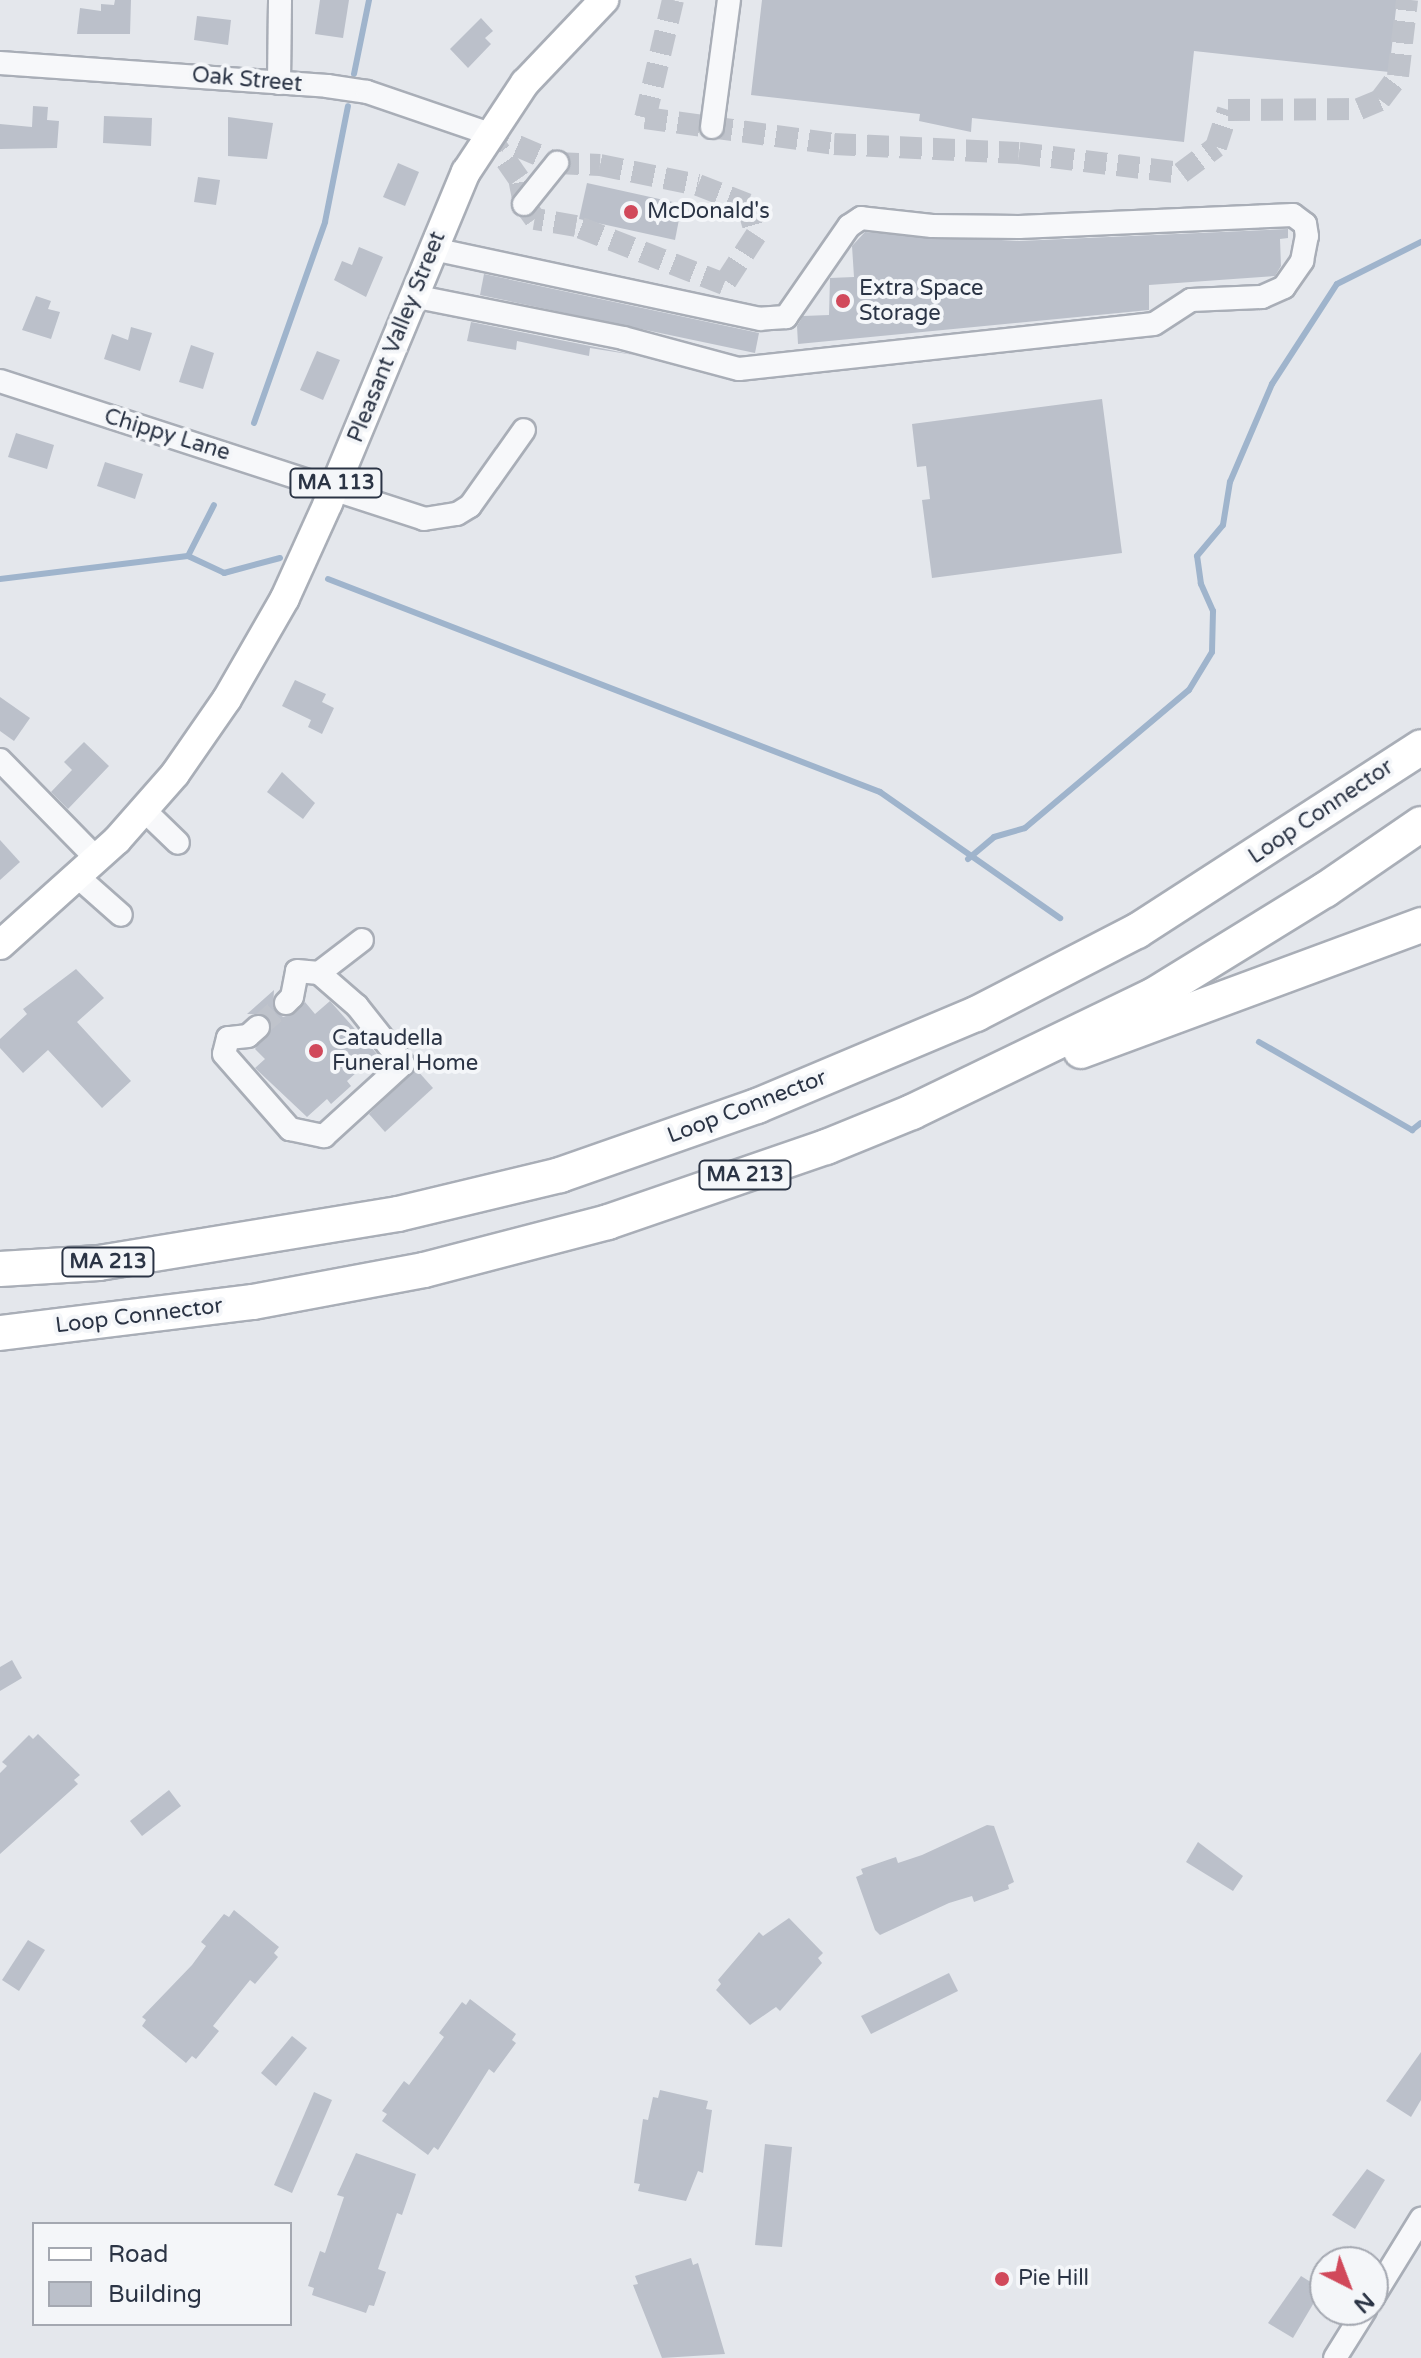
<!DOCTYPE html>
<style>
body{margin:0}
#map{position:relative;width:1421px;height:2358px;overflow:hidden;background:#e4e7ec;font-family:"Varela Round",sans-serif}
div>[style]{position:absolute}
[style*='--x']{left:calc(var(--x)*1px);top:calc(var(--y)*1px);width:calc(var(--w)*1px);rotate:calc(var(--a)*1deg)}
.stream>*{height:6px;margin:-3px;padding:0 3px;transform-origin:3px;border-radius:3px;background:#9fb4cc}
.building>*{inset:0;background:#bbc0ca}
.minor-tunnel>*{height:22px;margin-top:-11px;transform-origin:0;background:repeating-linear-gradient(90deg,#bfc3cb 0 22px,transparent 0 33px)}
.roads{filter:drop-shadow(2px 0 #a9aeb7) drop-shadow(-2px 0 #a9aeb7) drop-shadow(0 2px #a9aeb7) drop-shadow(0 -2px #a9aeb7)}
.minor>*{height:22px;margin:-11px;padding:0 11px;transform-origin:11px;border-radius:11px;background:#f7f8fa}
.major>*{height:28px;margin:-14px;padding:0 14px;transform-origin:14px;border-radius:14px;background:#fff}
.highway>*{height:34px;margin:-17px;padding:0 17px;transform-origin:17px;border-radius:17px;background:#fff}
.dots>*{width:22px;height:22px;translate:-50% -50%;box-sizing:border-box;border:4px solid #f4f6f9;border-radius:50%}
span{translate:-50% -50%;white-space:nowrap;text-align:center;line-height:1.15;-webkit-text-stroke:8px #f4f6f9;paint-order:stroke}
.shield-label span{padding:2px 6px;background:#f4f6f9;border:2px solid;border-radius:6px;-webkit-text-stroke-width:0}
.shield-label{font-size:20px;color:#2b3445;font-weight:700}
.street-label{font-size:22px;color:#2b3445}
.poi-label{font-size:22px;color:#2b3445}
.left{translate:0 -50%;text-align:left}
.legend{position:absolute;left:32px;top:2222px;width:260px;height:104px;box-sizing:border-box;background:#f4f6f9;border:2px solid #a4a8b1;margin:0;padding:10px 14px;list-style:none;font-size:24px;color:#2b3445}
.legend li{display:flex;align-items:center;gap:16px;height:40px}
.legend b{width:40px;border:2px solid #a4a8b1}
.north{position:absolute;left:1309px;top:2246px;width:80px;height:80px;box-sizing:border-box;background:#f4f6f9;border:2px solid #a4a8b1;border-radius:50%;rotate:138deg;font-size:22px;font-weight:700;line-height:32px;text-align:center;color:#2b3445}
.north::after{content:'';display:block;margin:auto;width:28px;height:36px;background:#d1495b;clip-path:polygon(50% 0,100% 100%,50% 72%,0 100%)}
</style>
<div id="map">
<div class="stream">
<div style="--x:354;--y:74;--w:76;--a:-78.5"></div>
<div style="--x:254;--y:423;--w:213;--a:-70.5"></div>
<div style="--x:325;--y:222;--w:118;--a:-78.8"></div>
<div style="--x:188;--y:556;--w:40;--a:25"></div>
<div style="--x:224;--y:573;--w:58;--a:-15"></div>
<div style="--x:0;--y:579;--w:189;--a:-7"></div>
<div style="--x:188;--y:556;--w:57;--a:-63"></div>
<div style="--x:328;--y:579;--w:592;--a:21.1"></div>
<div style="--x:880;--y:792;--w:220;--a:35"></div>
<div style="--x:968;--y:859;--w:34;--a:-40"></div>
<div style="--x:994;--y:837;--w:32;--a:-16"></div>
<div style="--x:1025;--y:828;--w:214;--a:-40.1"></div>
<div style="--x:1189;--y:690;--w:44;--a:-58.8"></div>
<div style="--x:1212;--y:652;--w:41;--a:-88.6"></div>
<div style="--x:1213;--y:611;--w:30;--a:-114"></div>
<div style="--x:1201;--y:584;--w:28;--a:-98"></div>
<div style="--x:1197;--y:556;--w:40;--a:-50"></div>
<div style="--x:1223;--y:525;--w:44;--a:-80.8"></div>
<div style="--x:1230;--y:482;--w:107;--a:-66.8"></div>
<div style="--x:1272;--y:384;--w:119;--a:-57"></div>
<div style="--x:1337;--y:284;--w:94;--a:-26.6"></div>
<div style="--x:1259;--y:1042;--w:177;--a:29.9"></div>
<div style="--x:1412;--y:1130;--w:11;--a:-38"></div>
</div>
<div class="building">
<div style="clip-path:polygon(115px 0,131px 0,130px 34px,77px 34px,80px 8px,101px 11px,101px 4px,114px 5px)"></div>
<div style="clip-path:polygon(320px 0,349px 0,343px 38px,315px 34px)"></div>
<div style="clip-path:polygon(762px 0,1397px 0,1389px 72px,1194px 51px,1184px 142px,972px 118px,971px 132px,919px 121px,920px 114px,751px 95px)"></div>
<div style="clip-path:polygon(197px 16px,231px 20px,228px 45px,194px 40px)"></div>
<div style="clip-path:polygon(481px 18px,493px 31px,485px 38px,491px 44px,468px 68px,450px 49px)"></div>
<div style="clip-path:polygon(33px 106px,48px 107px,47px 120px,59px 121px,57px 148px,0 149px,0 124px,32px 127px)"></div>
<div style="clip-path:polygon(104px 116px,152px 118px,151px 146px,103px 143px)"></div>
<div style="clip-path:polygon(228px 117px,273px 123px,267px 159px,228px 156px)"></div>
<div style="clip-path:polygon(398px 163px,419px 172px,405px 206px,383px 197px)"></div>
<div style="clip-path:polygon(198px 177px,220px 180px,216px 205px,194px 202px)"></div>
<div style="clip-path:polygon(587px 183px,682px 204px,675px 240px,579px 219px)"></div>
<div style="clip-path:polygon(1288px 229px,1288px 238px,1280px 239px,1281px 266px,1275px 276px,1149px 285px,1149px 310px,798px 344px,797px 326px,803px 316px,829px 315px,830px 278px,854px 277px,852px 246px,865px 232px,1019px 241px)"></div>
<div style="clip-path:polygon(359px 247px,383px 257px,366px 297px,334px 280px,342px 261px,352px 265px)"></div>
<div style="clip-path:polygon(484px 274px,759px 333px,755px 353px,480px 295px)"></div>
<div style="clip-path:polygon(36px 296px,51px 301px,48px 309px,60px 312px,51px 339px,22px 330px)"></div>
<div style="clip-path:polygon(471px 322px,620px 352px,634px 355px,590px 348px,589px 356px,517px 341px,516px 350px,467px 341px)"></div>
<div style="clip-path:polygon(131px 327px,152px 333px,140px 371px,104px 359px,112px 334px,128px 340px)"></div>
<div style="clip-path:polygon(191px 345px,214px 353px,203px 389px,179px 382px)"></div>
<div style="clip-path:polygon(317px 351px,340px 360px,323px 400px,300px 390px)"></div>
<div style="clip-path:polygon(1102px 399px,1122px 553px,932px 578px,922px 500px,930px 499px,926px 466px,917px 467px,912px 424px)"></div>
<div style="clip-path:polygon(16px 433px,54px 445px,47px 469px,8px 457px)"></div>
<div style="clip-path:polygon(105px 462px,143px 474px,135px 499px,97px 486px)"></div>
<div style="clip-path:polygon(295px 680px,326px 694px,322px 702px,334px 708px,322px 734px,308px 727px,311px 720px,282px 706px)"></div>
<div style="clip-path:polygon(0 697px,30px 718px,14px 741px,0 731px)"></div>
<div style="clip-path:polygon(84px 742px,109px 766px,68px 809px,51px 792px,72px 770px,64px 762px)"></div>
<div style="clip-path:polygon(282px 772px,315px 803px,303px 819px,267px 792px)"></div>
<div style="clip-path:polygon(0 840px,20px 862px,0 880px)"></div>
<div style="clip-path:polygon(76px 969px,104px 998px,77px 1022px,131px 1081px,102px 1108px,48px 1050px,23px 1073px,0 1048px,0 1039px,27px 1014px,23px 1009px)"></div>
<div style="clip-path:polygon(274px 990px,273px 1007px,283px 1017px,295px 1013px,305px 1002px,315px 1014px,330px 1001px,377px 1054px,347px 1081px,351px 1086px,331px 1104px,327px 1099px,307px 1117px,255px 1068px,265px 1059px,255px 1049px,272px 1025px,263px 1014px,247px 1014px)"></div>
<div style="clip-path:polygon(416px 1069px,433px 1088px,385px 1132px,369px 1114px)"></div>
<div style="clip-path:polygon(12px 1660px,22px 1678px,0 1691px,0 1667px)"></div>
<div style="clip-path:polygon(38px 1734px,80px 1775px,74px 1780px,78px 1784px,0 1854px,0 1773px,7px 1766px,2px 1762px,29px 1735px,33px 1739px)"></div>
<div style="clip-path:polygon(169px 1790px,181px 1806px,142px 1836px,130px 1821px)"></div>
<div style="clip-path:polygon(987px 1825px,994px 1826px,1014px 1882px,1008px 1885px,1009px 1889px,974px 1902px,972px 1896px,949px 1903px,880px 1935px,875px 1930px,856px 1877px,863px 1874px,861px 1869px,896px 1857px,898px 1863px,922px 1855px)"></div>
<div style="clip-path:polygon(1198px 1842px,1243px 1876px,1233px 1891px,1186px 1862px)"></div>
<div style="clip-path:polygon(234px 1910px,279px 1947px,274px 1953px,278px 1957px,255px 1984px,250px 1980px,213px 2026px,219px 2031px,196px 2059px,192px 2056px,186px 2063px,142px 2026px,146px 2020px,142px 2017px,192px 1965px,206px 1946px,201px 1942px,224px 1914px,229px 1917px)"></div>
<div style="clip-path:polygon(789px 1918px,823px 1953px,818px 1958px,822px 1963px,780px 2011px,776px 2007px,750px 2025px,716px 1990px,721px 1984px,718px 1980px,759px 1932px,763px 1936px)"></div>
<div style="clip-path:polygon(28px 1940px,45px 1950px,19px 1991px,2px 1980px)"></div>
<div style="clip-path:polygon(949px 1973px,958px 1991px,871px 2034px,861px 2016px)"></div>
<div style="clip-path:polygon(470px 1999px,516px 2034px,512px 2040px,516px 2043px,494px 2073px,489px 2069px,438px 2150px,434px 2147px,428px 2155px,382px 2121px,387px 2114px,382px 2111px,404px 2081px,409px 2085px,444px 2037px,439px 2033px,462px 2002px,466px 2005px)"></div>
<div style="clip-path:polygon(292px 2036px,307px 2048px,276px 2086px,261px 2073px)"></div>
<div style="clip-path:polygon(1421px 2052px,1421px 2100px,1411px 2117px,1386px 2101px)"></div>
<div style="clip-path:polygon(660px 2090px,708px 2101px,706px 2109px,712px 2110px,703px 2173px,698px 2171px,686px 2201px,638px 2191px,640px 2184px,634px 2183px,643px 2119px,648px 2120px,653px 2097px,658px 2098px)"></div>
<div style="clip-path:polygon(314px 2092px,332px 2100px,292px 2193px,274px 2185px)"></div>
<div style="clip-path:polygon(765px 2144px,792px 2147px,782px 2247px,755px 2245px)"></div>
<div style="clip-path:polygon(356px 2153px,416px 2174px,402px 2215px,397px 2213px,378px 2269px,386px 2272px,374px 2306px,369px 2305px,366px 2313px,312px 2295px,314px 2288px,308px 2286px,320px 2251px,325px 2253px,344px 2197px,337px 2195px)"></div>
<div style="clip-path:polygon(1367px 2169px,1385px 2180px,1355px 2229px,1332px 2215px)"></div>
<div style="clip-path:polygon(691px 2258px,693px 2265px,698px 2263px,725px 2354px,662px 2358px,633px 2285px,638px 2284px,635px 2276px)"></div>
<div style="clip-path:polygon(1301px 2276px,1322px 2289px,1293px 2338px,1268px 2323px)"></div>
</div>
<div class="minor-tunnel">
<div style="--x:673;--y:0;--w:121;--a:103.3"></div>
<div style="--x:645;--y:118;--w:191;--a:7.8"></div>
<div style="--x:834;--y:144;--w:185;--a:2.8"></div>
<div style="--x:1019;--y:153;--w:163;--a:7"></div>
<div style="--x:1181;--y:173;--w:44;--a:-36.6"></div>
<div style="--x:1216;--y:147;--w:39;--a:-72"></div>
<div style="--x:1228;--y:110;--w:131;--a:-0.4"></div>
<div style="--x:1359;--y:109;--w:23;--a:-23"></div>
<div style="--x:1380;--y:100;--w:30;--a:-53"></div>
<div style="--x:1398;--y:76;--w:77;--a:-83.2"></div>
<div style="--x:487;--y:133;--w:76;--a:23.2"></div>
<div style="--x:557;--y:163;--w:43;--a:2.7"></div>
<div style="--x:600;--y:165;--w:100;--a:11.5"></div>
<div style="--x:698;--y:185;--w:53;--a:21.2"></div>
<div style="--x:747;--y:204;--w:32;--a:74"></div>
<div style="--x:756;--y:235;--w:59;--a:123.1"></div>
<div style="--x:724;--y:284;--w:159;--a:-158.6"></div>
<div style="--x:576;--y:226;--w:42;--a:-170.3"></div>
<div style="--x:535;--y:219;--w:19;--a:-126"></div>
<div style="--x:524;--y:204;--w:25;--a:-101"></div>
<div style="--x:519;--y:179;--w:56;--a:-124.8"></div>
<div style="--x:258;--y:1027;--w:37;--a:-41"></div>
</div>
<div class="roads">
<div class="minor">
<div style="--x:0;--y:63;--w:328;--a:4"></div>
<div style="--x:327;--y:86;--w:40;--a:8.5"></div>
<div style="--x:367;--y:92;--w:127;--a:18.9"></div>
<div style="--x:279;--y:83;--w:83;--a:-89.3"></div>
<div style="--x:712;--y:127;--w:128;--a:-82.4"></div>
<div style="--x:524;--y:204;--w:53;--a:-51.2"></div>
<div style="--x:413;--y:296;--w:214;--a:11.3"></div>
<div style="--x:623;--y:338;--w:120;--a:15"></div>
<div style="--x:739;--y:369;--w:417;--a:-6.2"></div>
<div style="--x:1154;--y:324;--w:44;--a:-33"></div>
<div style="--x:1191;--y:300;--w:71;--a:-2.4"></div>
<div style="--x:1262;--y:297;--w:24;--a:-24"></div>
<div style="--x:1284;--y:287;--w:32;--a:-55"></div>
<div style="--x:1302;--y:261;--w:25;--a:-79"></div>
<div style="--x:1307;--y:236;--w:12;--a:-99"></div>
<div style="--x:1305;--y:224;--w:15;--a:-143"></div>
<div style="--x:1293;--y:215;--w:274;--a:177.5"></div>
<div style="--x:1019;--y:227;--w:87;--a:-179.3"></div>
<div style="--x:932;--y:226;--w:71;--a:-173.6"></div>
<div style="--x:861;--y:218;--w:14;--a:146"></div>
<div style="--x:849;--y:226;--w:111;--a:124.7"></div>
<div style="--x:786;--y:317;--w:26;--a:176"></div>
<div style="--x:760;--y:319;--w:334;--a:-167.9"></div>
<div style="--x:0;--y:381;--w:446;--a:18"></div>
<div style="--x:424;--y:519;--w:33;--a:-9"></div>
<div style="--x:457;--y:514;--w:15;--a:-32"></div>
<div style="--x:470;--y:506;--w:93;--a:-54.6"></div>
<div style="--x:0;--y:760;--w:139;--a:45.6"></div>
<div style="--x:144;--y:810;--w:47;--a:44.1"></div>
<div style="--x:78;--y:877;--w:57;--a:41.5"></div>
<div style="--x:286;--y:1003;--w:8;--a:-45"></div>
<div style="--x:292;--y:997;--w:26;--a:-79"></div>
<div style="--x:297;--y:971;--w:22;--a:5"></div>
<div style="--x:258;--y:1027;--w:13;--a:138"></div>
<div style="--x:248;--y:1036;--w:20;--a:174"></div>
<div style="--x:228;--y:1038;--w:16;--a:104"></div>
<div style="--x:224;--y:1054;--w:100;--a:48.7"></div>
<div style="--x:290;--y:1129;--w:35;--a:12"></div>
<div style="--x:324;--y:1136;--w:107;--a:-42.3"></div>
<div style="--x:403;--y:1064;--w:74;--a:-128.4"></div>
<div style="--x:357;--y:1006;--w:50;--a:-139"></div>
<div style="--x:319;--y:973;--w:54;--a:-37.5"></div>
<div style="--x:1373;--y:2297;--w:92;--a:-58.4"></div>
<div style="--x:1335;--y:2358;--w:57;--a:-58"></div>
</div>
<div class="major">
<div style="--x:0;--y:945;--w:157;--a:-41.9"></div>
<div style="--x:117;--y:840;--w:88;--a:-48.7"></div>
<div style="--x:175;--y:774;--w:91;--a:-55.3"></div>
<div style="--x:227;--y:699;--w:116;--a:-60.1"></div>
<div style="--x:285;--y:598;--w:104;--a:-65.6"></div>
<div style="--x:328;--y:503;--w:359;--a:-67.4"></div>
<div style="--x:466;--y:172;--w:107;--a:-56.5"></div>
<div style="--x:525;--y:83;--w:115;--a:-46.4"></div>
</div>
<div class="highway">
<div style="--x:1081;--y:1051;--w:363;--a:-20.3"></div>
<div style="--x:0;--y:1269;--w:99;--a:-3.5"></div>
<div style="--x:99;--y:1263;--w:303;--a:-9.3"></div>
<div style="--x:398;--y:1214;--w:167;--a:-13.5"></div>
<div style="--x:560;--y:1175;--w:209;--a:-19.3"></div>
<div style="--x:757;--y:1106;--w:238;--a:-22.8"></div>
<div style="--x:976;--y:1014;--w:181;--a:-27.3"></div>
<div style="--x:1137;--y:931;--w:338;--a:-32.9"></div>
<div style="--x:0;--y:1333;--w:255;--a:-7"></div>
<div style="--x:253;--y:1302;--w:174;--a:-10.6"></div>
<div style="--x:424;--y:1270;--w:190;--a:-14.6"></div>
<div style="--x:608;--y:1222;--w:231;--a:-19"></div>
<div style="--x:826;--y:1147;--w:93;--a:-22.1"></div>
<div style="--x:912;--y:1112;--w:269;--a:-25.8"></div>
<div style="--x:1154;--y:995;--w:201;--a:-31.6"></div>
<div style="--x:1325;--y:890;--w:116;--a:-34.5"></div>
</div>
</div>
<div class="dots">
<div style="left:631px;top:212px;background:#d1495b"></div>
<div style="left:843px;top:301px;background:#d1495b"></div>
<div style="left:316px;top:1051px;background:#d1495b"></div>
<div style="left:1002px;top:2279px;background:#d1495b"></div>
</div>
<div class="shield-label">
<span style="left:336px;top:483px">MA 113</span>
<span style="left:745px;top:1175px">MA 213</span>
<span style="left:108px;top:1262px">MA 213</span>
</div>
<div class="street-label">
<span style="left:247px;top:80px;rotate:5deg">Oak Street</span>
<span style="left:397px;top:337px;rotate:-68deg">Pleasant Valley Street</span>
<span style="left:167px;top:435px;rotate:17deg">Chippy Lane</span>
<span style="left:1321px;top:812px;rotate:-34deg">Loop Connector</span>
<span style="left:747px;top:1107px;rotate:-21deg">Loop Connector</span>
<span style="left:139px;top:1316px;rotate:-7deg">Loop Connector</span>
</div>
<div class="poi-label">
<span class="left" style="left:647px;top:212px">McDonald's</span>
<span class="left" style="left:859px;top:301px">Extra Space<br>Storage</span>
<span class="left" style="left:332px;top:1051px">Cataudella<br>Funeral Home</span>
<span class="left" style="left:1018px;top:2279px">Pie Hill</span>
</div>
<ul class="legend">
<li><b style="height:10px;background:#fff"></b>Road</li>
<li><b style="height:22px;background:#bbc0ca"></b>Building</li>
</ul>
<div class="north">N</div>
</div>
